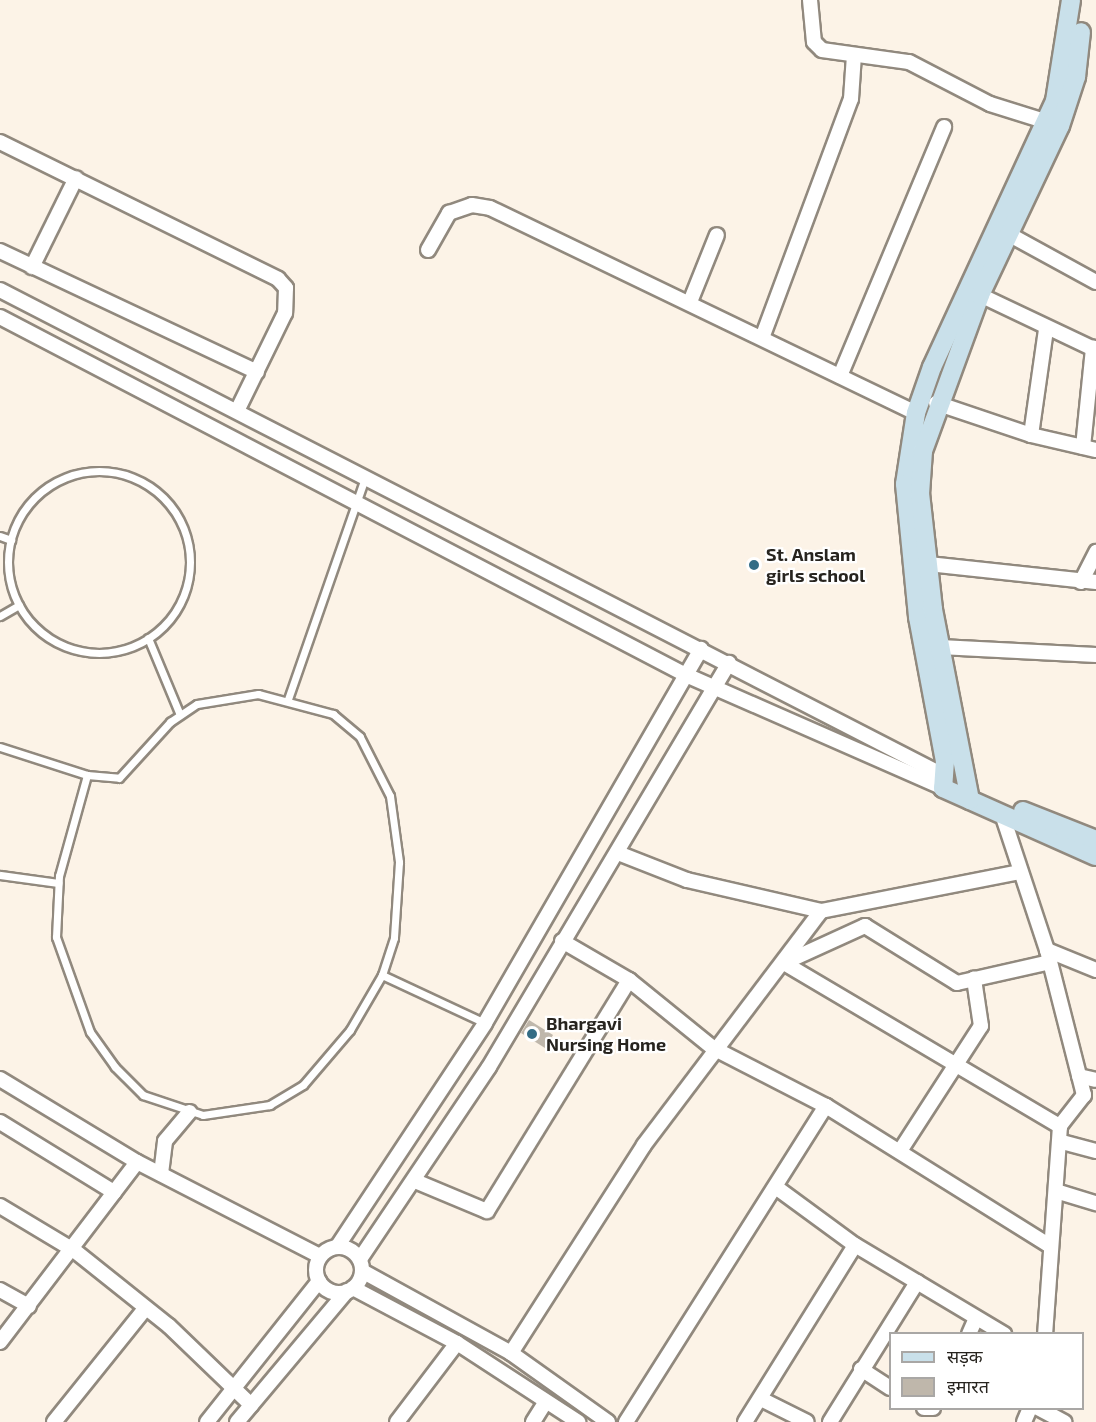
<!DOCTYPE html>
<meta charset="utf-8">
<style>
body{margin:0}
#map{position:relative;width:1096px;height:1422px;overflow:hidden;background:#fcf3e7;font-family:"Exo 2","Noto Sans Devanagari",sans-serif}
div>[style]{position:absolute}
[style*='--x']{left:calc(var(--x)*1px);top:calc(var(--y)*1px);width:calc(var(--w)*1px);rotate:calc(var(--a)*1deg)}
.building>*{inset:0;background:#bfb7ab}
.roads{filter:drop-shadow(2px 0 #91897e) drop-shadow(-2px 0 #91897e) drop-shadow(0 2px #91897e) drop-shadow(0 -2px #91897e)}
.lane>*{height:7px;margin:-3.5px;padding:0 3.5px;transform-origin:3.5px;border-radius:3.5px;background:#fff}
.lane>.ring{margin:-3.5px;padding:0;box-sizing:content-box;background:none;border:7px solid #fff;border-radius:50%}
.street>*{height:14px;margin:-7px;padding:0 7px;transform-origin:7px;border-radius:7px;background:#fff}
.street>.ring{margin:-7px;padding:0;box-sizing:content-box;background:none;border:14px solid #fff;border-radius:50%}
.secondary>*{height:18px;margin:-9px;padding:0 9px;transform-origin:9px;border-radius:9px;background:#c9e0ea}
.dots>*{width:16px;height:16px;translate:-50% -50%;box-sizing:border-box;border:3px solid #fff;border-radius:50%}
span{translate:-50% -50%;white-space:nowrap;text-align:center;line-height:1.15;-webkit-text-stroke:4.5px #fff;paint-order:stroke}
.poi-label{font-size:18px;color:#27241f;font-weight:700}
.left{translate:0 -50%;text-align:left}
.legend{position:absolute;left:889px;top:1332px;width:195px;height:78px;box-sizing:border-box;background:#fff;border:2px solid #a9a7a5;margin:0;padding:8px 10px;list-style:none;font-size:18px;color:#27241f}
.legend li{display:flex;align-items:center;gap:12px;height:30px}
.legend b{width:30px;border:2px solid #a9a7a5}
</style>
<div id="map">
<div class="building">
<div style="clip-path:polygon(529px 1020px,553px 1035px,545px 1048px,521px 1033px)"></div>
</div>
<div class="roads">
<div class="lane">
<div class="ring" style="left:8px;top:471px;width:175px;height:175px"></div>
<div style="--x:0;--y:536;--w:12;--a:20"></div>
<div style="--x:0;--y:616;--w:22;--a:-30"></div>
<div style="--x:148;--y:638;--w:83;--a:67.4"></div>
<div style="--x:288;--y:699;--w:234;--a:-70.8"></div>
<div style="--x:0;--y:747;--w:91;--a:17.8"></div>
<div style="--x:87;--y:775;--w:32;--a:5"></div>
<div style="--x:119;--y:778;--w:76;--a:-47.7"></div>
<div style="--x:170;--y:722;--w:32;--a:-34"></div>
<div style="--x:197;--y:704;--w:62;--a:-9.3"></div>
<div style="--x:258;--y:694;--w:78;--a:14.9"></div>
<div style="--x:333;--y:714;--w:35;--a:40"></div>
<div style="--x:360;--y:737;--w:66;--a:63"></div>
<div style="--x:390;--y:796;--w:67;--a:82.2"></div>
<div style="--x:399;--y:862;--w:76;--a:93.8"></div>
<div style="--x:394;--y:938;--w:39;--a:108"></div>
<div style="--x:382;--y:975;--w:64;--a:120.2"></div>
<div style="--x:350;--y:1030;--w:72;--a:130.5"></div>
<div style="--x:303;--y:1085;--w:39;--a:149"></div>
<div style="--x:270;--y:1105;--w:68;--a:171.5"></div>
<div style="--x:203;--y:1115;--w:63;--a:-161.6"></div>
<div style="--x:143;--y:1095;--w:40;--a:-135"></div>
<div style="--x:115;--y:1067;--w:43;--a:-125.5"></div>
<div style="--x:90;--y:1032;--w:101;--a:-109.7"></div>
<div style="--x:56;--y:937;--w:61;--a:-87.2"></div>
<div style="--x:59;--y:876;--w:105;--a:-74.5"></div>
<div style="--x:0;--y:875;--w:59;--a:7.9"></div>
<div style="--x:382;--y:975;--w:114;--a:25"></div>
</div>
<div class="street">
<div style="--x:810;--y:0;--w:42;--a:84.6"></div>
<div style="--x:814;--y:42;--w:11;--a:45"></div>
<div style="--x:822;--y:50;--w:88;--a:7.9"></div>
<div style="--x:909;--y:62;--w:91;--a:27.4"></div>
<div style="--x:990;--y:104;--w:67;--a:17.4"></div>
<div style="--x:0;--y:142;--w:310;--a:26.2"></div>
<div style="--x:278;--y:279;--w:12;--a:48"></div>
<div style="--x:286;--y:288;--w:25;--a:92"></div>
<div style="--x:285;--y:313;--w:107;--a:116.1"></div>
<div style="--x:1001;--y:230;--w:108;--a:28.7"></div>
<div style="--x:428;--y:250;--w:43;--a:-60.4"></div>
<div style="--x:449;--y:213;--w:24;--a:-19"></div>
<div style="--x:472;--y:205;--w:18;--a:9"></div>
<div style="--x:490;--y:208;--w:473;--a:25.7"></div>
<div style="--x:0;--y:251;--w:284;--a:25.2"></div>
<div style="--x:32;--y:267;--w:99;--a:-63.7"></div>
<div style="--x:0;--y:290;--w:1063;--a:27.22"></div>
<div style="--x:980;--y:295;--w:128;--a:25.4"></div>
<div style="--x:690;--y:302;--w:72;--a:-68.1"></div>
<div style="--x:0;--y:317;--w:774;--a:27.56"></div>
<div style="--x:686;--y:675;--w:281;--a:23.7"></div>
<div style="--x:762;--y:338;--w:255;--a:-69.6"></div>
<div style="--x:851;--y:99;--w:44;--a:-86.1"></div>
<div style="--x:840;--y:376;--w:270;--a:-67.3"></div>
<div style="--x:936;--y:403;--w:100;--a:18.6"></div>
<div style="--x:1031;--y:435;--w:67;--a:13"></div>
<div style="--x:1031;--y:435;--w:106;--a:-81.9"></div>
<div style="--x:1083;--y:447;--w:100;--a:-84.2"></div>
<div style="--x:919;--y:563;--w:178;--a:6.1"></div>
<div style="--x:1081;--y:582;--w:34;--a:-63"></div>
<div style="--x:940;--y:647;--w:156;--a:2.9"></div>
<div style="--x:1002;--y:814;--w:143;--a:71.7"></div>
<div style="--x:1047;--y:950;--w:150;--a:75.7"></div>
<div style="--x:1084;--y:1095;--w:39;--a:128"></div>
<div style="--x:1060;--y:1126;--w:209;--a:94.1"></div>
<div style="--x:618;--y:853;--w:74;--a:21.4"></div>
<div style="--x:687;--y:880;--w:138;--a:13"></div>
<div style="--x:821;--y:911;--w:202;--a:-11.1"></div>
<div style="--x:562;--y:941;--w:78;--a:30.2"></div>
<div style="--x:629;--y:980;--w:108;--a:39"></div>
<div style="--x:713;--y:1048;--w:127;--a:27.2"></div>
<div style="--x:826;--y:1106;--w:264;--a:32"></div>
<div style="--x:1047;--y:950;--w:53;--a:22.2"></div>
<div style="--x:786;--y:962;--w:87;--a:-24.5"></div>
<div style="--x:865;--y:926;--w:108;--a:31.8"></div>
<div style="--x:957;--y:983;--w:95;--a:-12.7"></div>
<div style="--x:784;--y:963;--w:321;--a:30.6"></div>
<div style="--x:1079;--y:1076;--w:17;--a:13"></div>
<div style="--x:0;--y:1079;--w:160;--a:31.2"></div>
<div style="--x:137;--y:1162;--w:206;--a:27.2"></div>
<div style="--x:0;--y:1122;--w:134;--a:31.6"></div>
<div style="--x:1062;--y:1142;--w:35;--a:15"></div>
<div style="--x:900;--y:1151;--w:149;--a:-57.1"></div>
<div style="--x:981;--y:1026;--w:48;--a:-98.5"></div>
<div style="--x:161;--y:1174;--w:33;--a:-83"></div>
<div style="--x:165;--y:1141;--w:38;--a:-50"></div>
<div style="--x:415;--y:1181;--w:78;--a:22.6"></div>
<div style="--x:487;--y:1211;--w:271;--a:-58.4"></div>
<div style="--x:777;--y:1188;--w:97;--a:36.2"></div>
<div style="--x:855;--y:1245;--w:174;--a:30.9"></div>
<div style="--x:1059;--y:1192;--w:39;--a:17"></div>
<div style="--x:0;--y:1206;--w:87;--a:31"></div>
<div style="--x:75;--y:1251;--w:120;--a:38.6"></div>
<div style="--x:169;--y:1326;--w:114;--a:43.9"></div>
<div class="ring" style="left:316px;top:1247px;width:32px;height:32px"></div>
<div style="--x:337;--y:1247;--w:268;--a:-56.5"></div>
<div style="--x:485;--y:1023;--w:432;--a:-60"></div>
<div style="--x:360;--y:1259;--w:231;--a:-56.1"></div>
<div style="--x:489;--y:1067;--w:470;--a:-59.3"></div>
<div style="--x:362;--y:1271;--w:170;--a:28.8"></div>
<div style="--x:511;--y:1353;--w:119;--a:35.4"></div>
<div style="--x:353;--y:1288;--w:118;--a:27.9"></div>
<div style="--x:457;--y:1343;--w:145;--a:33.1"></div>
<div style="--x:0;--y:1290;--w:33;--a:29"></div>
<div style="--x:969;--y:1334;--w:17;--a:-66"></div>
<div style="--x:0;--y:1342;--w:226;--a:-52.7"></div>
<div style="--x:511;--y:1353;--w:247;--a:-57.4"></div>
<div style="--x:644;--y:1145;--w:293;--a:-52.9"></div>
<div style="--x:861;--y:1369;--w:35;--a:33"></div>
<div style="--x:761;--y:1399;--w:51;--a:26.6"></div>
<div style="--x:924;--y:1408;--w:9;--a:0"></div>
<div style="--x:1038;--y:1408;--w:30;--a:28"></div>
<div style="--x:54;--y:1422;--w:145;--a:-51.2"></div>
<div style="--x:207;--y:1422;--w:180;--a:-51.5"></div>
<div style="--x:237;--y:1422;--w:171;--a:-50"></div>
<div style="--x:397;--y:1422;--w:99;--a:-52.8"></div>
<div style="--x:533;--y:1422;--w:22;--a:-58"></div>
<div style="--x:626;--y:1422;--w:374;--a:-57.7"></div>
<div style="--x:745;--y:1422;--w:208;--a:-58.1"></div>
<div style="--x:830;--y:1422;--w:165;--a:-58.1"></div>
<div style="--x:1024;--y:1422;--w:15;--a:-67"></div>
</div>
<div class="secondary">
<div style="--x:1071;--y:0;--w:102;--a:99"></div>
<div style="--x:1055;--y:101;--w:293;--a:114.8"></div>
<div style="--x:932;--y:367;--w:49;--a:109.2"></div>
<div style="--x:916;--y:413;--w:72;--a:98.8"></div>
<div style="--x:905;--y:484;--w:134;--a:84.4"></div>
<div style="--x:918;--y:617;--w:147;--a:79.4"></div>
<div style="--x:945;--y:761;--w:27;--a:94"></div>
<div style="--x:943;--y:788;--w:167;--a:24"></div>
<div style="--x:970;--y:800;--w:195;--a:-101"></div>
<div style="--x:933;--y:609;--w:116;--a:-96.4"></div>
<div style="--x:920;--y:494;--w:43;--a:-86"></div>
<div style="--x:923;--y:451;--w:166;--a:-69.9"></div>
<div style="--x:980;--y:295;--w:187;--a:-64.7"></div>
<div style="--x:1060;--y:126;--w:52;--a:-71.9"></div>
<div style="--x:1076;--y:77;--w:45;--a:-83.7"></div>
<div style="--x:1023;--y:811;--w:79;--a:21.7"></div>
</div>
</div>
<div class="dots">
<div style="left:754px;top:565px;background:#336c85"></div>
<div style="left:532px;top:1034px;background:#336c85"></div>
</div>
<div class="poi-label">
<span class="left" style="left:766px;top:565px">St. Anslam<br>girls school</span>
<span class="left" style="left:546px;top:1034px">Bhargavi<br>Nursing Home</span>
</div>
<ul class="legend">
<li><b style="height:8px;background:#c9e0ea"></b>सड़क</li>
<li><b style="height:16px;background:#bfb7ab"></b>इमारत</li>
</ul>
</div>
